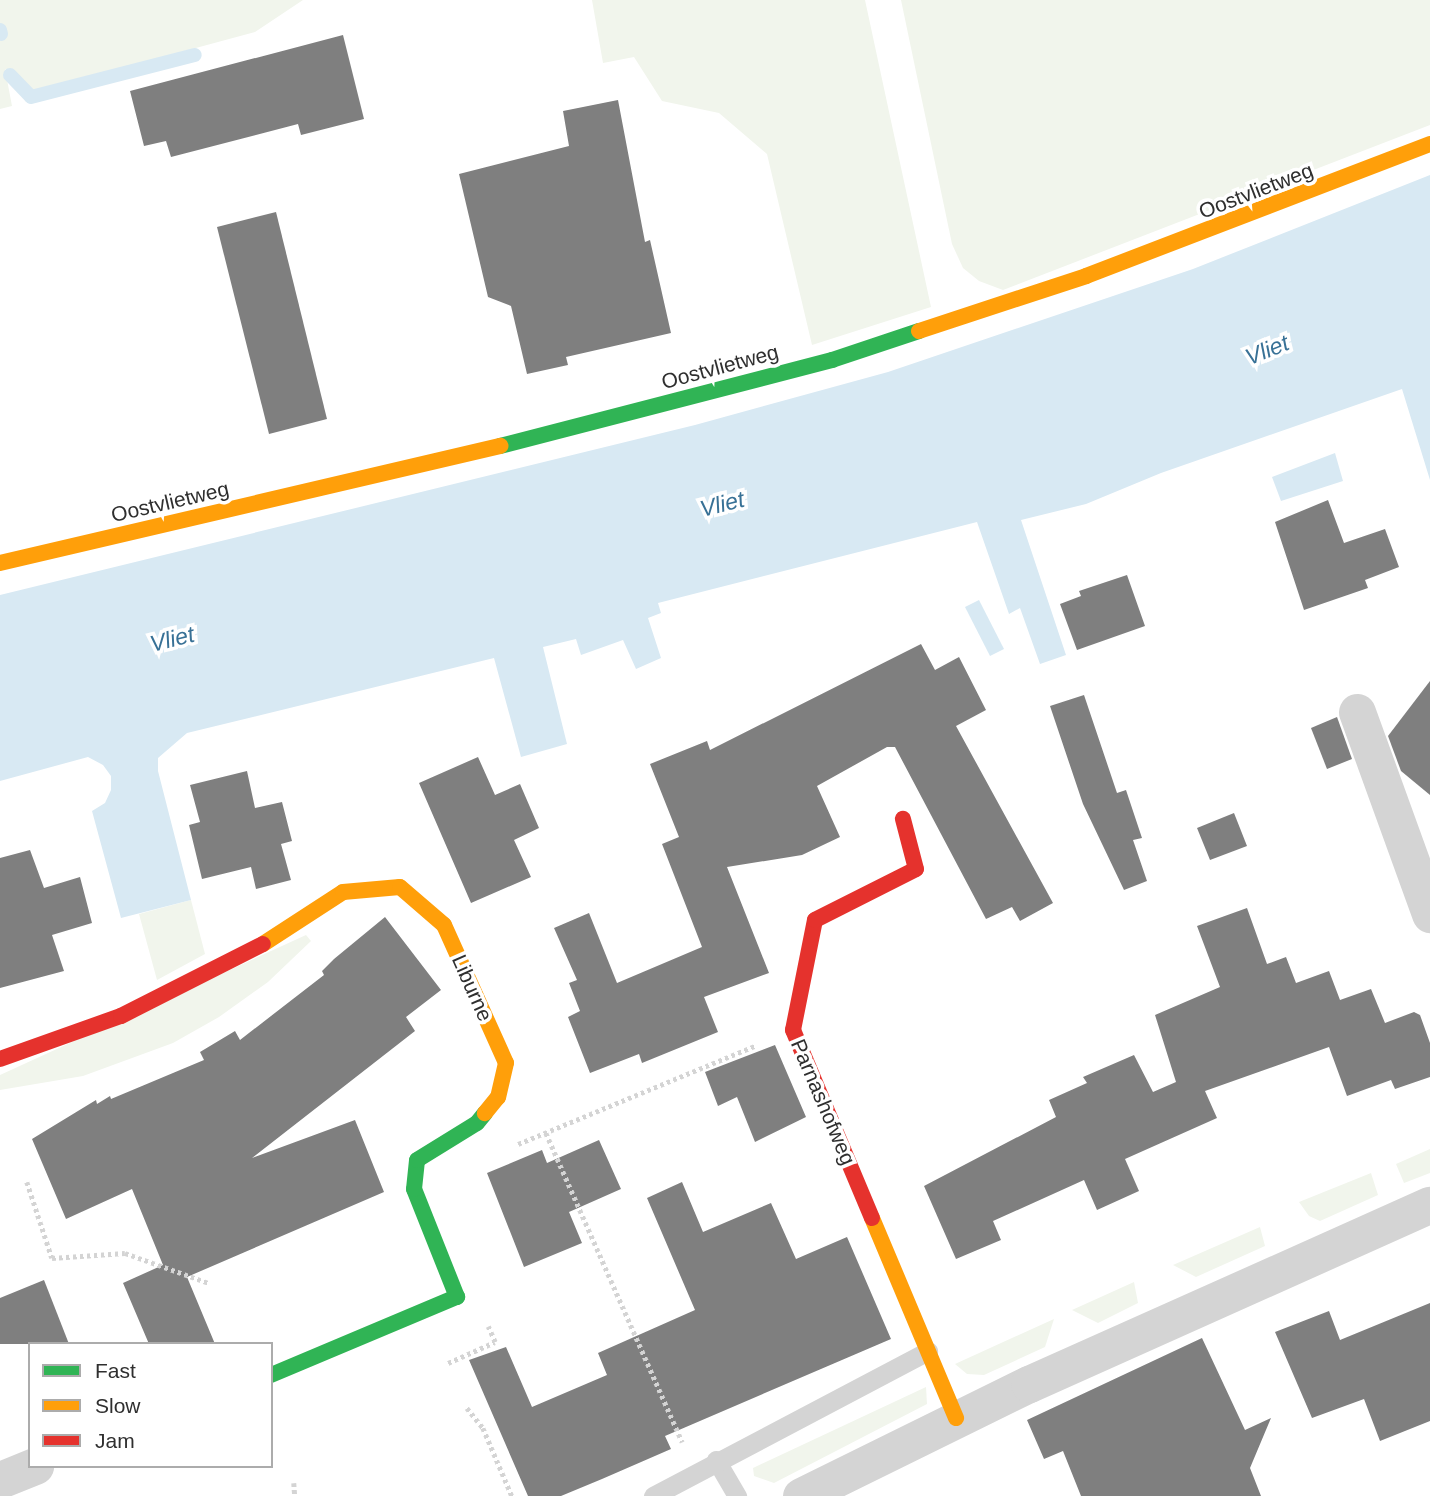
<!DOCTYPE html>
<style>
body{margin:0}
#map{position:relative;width:1430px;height:1496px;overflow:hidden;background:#fff;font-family:Arial,sans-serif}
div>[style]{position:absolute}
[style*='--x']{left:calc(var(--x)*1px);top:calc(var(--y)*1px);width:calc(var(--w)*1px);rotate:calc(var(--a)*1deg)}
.green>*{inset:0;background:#f1f5ec}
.water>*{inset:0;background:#d8e9f3}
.stream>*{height:14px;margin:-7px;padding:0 7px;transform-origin:7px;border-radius:7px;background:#d8e9f3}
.building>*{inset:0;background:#7f7f7f}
.path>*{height:4.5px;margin-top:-2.25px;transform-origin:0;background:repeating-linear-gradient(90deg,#d4d4d4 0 3.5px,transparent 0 7px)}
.lane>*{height:19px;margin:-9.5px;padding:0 9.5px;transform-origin:9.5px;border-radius:9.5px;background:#d4d4d4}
.street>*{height:37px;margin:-18.5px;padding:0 18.5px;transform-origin:18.5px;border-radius:18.5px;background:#d4d4d4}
.fast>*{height:16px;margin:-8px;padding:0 8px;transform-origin:8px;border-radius:8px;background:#30b455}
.slow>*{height:16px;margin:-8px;padding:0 8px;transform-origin:8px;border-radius:8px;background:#ff9f0a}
.jam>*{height:16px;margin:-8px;padding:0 8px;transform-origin:8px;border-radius:8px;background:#e5322d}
span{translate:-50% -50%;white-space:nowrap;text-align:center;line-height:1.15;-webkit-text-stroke:7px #fff;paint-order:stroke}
.street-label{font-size:21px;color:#2f2f2f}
.water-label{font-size:23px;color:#387196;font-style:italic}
.legend{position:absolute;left:28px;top:1342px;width:245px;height:126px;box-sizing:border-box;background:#fff;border:2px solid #acacac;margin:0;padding:9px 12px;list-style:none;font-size:21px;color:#2f2f2f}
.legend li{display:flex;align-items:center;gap:14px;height:35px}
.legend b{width:35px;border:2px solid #acacac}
</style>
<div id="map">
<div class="green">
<div style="clip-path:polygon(0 0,303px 0,255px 32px,33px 92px,5px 69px,12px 106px,0 109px)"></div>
<div style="clip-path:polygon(592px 0,865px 0,931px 307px,812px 345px,767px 154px,719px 113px,662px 101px,634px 57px,603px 63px)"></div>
<div style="clip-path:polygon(901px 0,1430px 0,1430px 125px,1003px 290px,979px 281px,963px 268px,952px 244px)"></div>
<div style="clip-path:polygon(191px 900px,205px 954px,157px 980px,139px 914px)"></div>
<div style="clip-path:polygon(306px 935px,311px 941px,268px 982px,219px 1017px,173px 1043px,83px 1076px,0 1090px,0 1075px)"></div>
<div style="clip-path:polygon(1430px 1149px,1430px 1173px,1404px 1183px,1396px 1164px)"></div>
<div style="clip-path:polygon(1371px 1173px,1378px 1195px,1320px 1221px,1309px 1216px,1299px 1202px)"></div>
<div style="clip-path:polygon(1260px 1227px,1265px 1246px,1196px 1277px,1173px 1265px)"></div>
<div style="clip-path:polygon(1134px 1282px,1138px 1303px,1098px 1323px,1072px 1310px)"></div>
<div style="clip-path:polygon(1054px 1319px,1045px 1347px,984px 1375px,967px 1374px,955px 1364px)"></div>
<div style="clip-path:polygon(926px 1387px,927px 1404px,774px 1483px,754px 1476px,753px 1468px)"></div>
</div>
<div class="water">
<div style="clip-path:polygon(1430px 175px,1430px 480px,1402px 389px,1161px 473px,1086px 504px,1021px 520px,1066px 655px,1040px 664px,1020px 608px,1009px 614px,977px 522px,658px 603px,661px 613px,648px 618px,661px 658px,636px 669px,623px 640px,581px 655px,576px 639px,543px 647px,567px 744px,521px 757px,494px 658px,187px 733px,158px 758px,158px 771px,191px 900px,121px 918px,92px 811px,105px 803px,111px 790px,111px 776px,103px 765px,88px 757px,0 781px,0 595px,695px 425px,888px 372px,1193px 269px)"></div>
<div style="clip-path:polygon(1335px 453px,1343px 481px,1281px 501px,1272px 477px)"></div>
<div style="clip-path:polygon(979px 600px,1004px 649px,990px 656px,965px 607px)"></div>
</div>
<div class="stream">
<div style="--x:0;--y:30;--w:4;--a:76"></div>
<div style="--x:10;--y:75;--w:30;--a:46"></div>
<div style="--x:31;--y:97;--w:169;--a:-14.4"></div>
</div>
<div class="building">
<div style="clip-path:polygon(343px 35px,364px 119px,301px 135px,298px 124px,171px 157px,166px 141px,144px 146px,130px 91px)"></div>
<div style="clip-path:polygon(618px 100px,645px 242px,650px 240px,671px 333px,566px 357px,568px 365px,527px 374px,511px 306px,488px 297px,459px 174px,569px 146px,563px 111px)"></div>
<div style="clip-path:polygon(276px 212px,327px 419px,269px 434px,217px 227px)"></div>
<div style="clip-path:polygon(1328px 500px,1344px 543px,1385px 529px,1399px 567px,1365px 580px,1368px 588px,1304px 610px,1275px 522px)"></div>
<div style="clip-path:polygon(1127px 575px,1145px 626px,1077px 650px,1060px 604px,1081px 596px,1079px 591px)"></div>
<div style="clip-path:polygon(921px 644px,935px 670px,959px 657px,986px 710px,956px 726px,1053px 903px,1020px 921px,1012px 907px,986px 919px,895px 747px,887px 747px,817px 786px,840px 837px,802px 855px,727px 867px,769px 973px,704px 997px,718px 1032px,642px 1063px,639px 1054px,590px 1073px,568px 1017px,580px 1011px,569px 983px,577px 980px,554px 928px,589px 913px,617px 983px,702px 947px,662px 844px,679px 837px,650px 764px,707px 741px,710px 750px)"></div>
<div style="clip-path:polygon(1430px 681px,1430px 795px,1401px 771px,1388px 736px)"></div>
<div style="clip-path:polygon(1084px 695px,1117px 793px,1126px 790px,1142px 838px,1133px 840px,1147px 881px,1124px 890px,1083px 804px,1050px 706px)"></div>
<div style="clip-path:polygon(1337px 717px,1352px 759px,1327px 769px,1311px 728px)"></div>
<div style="clip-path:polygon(478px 757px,495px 795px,520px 784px,539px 828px,514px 840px,531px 877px,471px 903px,419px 783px)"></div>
<div style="clip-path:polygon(247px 771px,255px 808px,282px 802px,292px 841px,281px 844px,291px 880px,256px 889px,251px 867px,202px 879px,189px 825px,200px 822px,190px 785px)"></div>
<div style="clip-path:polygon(1234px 813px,1247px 846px,1210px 860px,1197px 828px)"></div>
<div style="clip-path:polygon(30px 850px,44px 888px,80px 877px,92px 923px,52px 935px,64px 971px,0 988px,0 858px)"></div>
<div style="clip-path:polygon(1247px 908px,1267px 964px,1286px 957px,1296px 983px,1329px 971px,1340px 1000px,1371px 989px,1385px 1023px,1414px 1012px,1420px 1015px,1430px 1043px,1430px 1077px,1395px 1089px,1391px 1080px,1347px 1096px,1329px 1047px,1205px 1091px,1217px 1118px,1125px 1159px,1139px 1191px,1097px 1210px,1084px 1180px,993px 1221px,1001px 1240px,956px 1259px,924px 1186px,1056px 1117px,1049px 1100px,1087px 1083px,1083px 1077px,1134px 1055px,1153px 1092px,1176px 1082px,1155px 1015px,1220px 987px,1197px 926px)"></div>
<div style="clip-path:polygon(385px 917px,441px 990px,406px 1017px,415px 1031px,252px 1158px,355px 1120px,384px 1192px,187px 1277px,215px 1344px,149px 1344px,123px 1283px,163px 1265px,132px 1189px,66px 1219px,32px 1139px,96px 1100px,97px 1104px,110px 1096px,111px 1099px,204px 1060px,200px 1052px,235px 1031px,240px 1040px,324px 975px,322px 971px,334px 959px)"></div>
<div style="clip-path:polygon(775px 1045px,806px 1117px,755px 1142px,737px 1097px,718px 1106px,705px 1072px)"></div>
<div style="clip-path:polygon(599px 1140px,621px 1189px,569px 1212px,582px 1243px,524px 1267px,487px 1173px,542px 1150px,547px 1163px)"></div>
<div style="clip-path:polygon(682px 1182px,703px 1232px,771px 1203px,796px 1259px,847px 1237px,891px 1339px,665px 1436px,671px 1449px,602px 1479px,561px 1496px,528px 1496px,469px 1360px,506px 1347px,532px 1407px,607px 1375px,598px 1353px,695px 1310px,647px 1198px)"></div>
<div style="clip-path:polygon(44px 1280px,69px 1344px,0 1344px,0 1298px)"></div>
<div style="clip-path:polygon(1430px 1303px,1430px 1421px,1380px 1441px,1364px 1399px,1312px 1418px,1275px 1332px,1329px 1311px,1340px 1340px)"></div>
<div style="clip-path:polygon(1202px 1338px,1245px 1430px,1271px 1418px,1250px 1468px,1261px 1496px,1081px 1496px,1063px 1451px,1044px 1459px,1027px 1420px)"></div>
</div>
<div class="path">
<div style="--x:546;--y:1133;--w:338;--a:66.2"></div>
<div style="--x:518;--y:1144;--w:256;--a:-22.5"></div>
<div style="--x:27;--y:1182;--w:80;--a:71.8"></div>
<div style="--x:52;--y:1258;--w:73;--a:-3.9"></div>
<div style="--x:125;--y:1253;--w:89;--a:19.7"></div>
<div style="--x:448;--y:1363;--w:51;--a:-24.1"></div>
<div style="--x:495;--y:1342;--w:17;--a:-114"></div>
<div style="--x:467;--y:1408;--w:26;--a:51"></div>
<div style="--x:483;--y:1428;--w:74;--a:66.9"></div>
<div style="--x:294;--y:1483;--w:13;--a:86"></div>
</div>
<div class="lane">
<div style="--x:716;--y:1460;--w:42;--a:59.7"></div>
<div style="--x:653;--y:1496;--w:311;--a:-27.8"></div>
</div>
<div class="street">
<div style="--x:1357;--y:712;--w:215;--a:70.1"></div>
<div style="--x:0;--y:1480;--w:38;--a:-22"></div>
<div style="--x:801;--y:1496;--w:254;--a:-26.2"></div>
<div style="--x:1029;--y:1384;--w:439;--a:-24.1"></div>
</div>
<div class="fast">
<div style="--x:500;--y:446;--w:343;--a:-14.5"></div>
<div style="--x:832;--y:360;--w:92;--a:-18.4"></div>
<div style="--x:271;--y:1375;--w:202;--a:-22.8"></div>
<div style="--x:457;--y:1297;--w:116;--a:-111.7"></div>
<div style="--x:414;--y:1189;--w:29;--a:-84"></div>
<div style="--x:417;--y:1160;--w:70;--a:-31.7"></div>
<div style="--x:477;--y:1123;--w:13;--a:-51"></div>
</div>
<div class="slow">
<div style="--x:919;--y:331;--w:176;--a:-18.2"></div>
<div style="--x:1086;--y:276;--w:368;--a:-21"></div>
<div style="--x:0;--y:563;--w:514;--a:-13.17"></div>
<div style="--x:263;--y:944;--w:95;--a:-33"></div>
<div style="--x:343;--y:892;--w:57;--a:-5"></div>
<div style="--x:400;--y:887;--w:58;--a:40.8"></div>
<div style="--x:444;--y:925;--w:151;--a:65.8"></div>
<div style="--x:506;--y:1063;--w:35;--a:103"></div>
<div style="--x:498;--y:1097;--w:21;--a:129"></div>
<div style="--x:872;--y:1218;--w:217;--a:67.2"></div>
</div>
<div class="jam">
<div style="--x:0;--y:1059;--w:128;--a:-19.6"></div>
<div style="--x:121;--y:1016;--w:159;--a:-26.9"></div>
<div style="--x:872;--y:1218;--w:204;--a:-112.8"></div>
<div style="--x:793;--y:1030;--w:112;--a:-78.7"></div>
<div style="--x:815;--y:920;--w:113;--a:-26.8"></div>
<div style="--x:916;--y:869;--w:52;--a:-104.6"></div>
</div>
<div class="street-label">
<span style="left:1256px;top:191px;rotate:-21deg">Oostvlietweg</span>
<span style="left:720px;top:367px;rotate:-15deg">Oostvlietweg</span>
<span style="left:170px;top:502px;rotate:-13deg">Oostvlietweg</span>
<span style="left:472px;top:988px;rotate:66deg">Liburne</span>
<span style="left:823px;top:1102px;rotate:67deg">Parnashofweg</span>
</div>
<div class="water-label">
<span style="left:1267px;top:350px;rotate:-22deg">Vliet</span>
<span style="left:722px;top:504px;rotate:-14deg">Vliet</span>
<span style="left:172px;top:639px;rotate:-14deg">Vliet</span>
</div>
<ul class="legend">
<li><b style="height:9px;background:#30b455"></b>Fast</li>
<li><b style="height:9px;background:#ff9f0a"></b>Slow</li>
<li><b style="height:9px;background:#e5322d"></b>Jam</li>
</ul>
</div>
